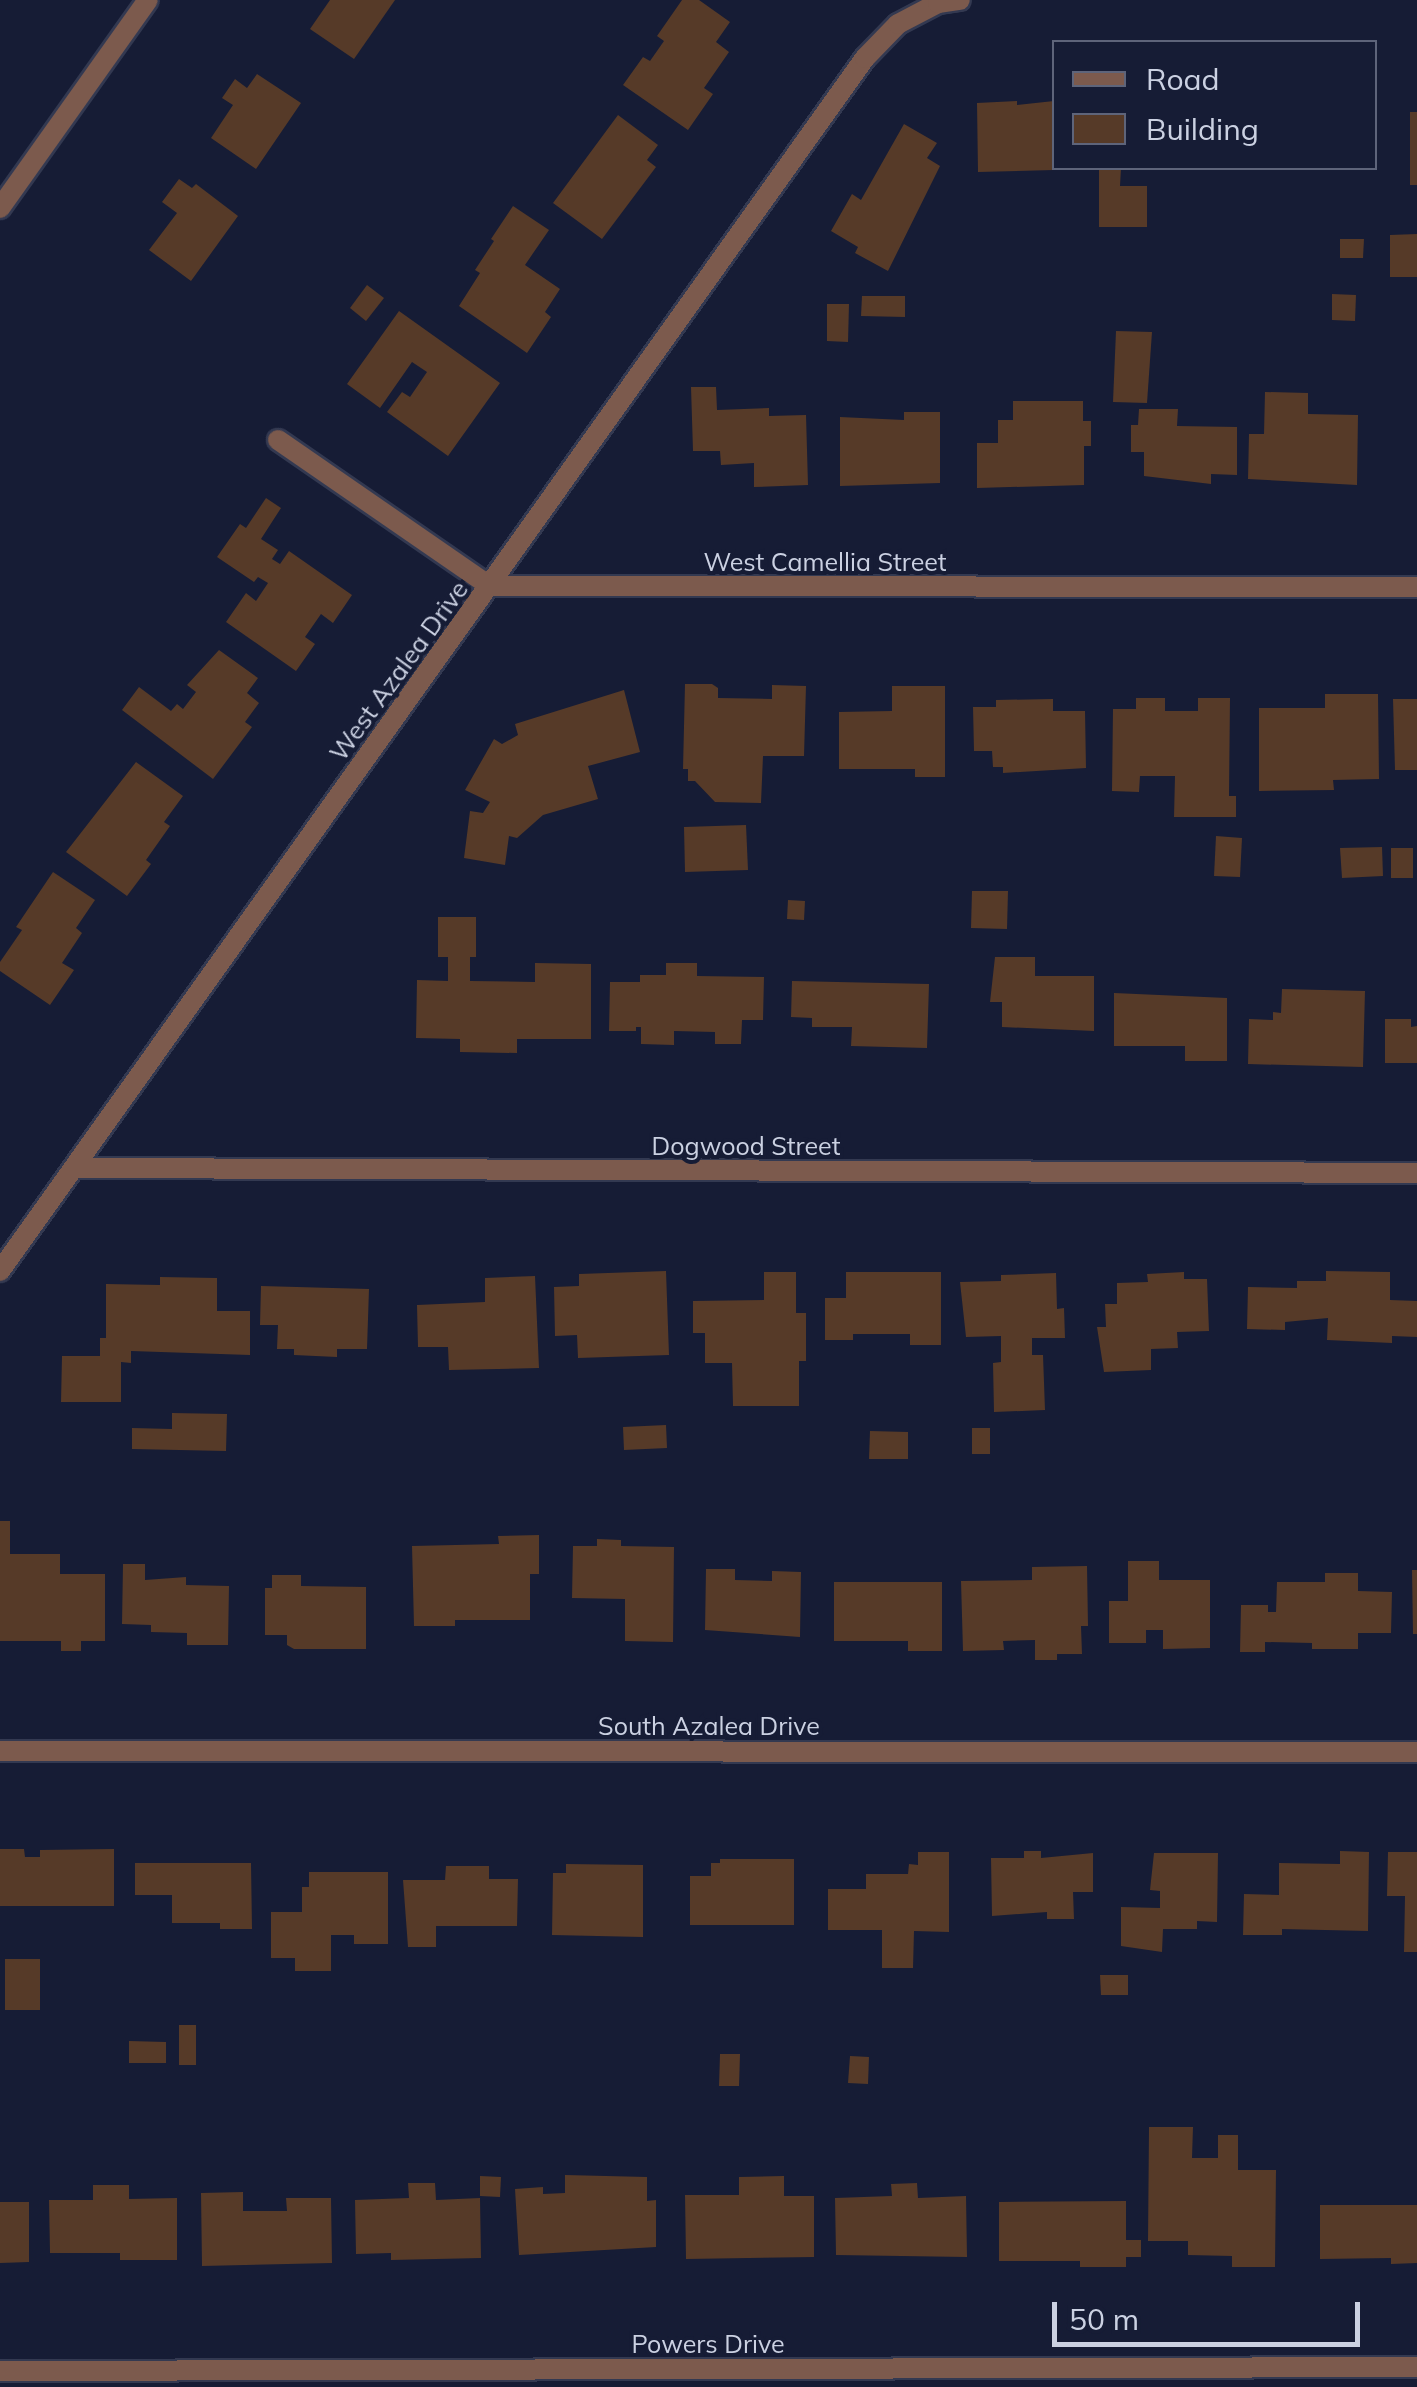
<!DOCTYPE html>
<style>
body{margin:0}
#map{position:relative;width:1417px;height:2387px;overflow:hidden;background:#161c35;font-family:Mulish,sans-serif}
div>[style]{position:absolute}
[style*='--x']{left:calc(var(--x)*1px);top:calc(var(--y)*1px);width:calc(var(--w)*1px);rotate:calc(var(--a)*1deg)}
.building>*{inset:0;background:#563a28}
.roads{filter:drop-shadow(2px 0 #333951) drop-shadow(-2px 0 #333951) drop-shadow(0 2px #333951) drop-shadow(0 -2px #333951)}
.minor>*{height:20px;margin:-10px;padding:0 10px;transform-origin:10px;border-radius:10px;background:#7c5a4d}
span{translate:-50% -50%;white-space:nowrap;text-align:center;line-height:1.15;-webkit-text-stroke:8px #161c35;paint-order:stroke}
.street-label{font-size:25px;color:#cbd1e2}
.legend{position:absolute;left:1052px;top:40px;width:325px;height:130px;box-sizing:border-box;background:#161c35;border:2px solid #5e647a;margin:0;padding:12px 18px;list-style:none;font-size:30px;color:#cbd1e2}
.legend li{display:flex;align-items:center;gap:20px;height:50px}
.legend b{width:50px;border:2px solid #5e647a}
.scale{position:absolute;left:1052px;top:2302px;width:308px;height:45px;box-sizing:border-box;border:5px solid #cbd1e2;border-top:0;padding-left:12px;font-size:30px;line-height:35px;white-space:nowrap;color:#cbd1e2;-webkit-text-stroke:8px #161c35;paint-order:stroke}
</style>
<div id="map">
<div class="building">
<div style="clip-path:polygon(330px 0,395px 0,354px 59px,310px 29px)"></div>
<div style="clip-path:polygon(682px 0,699px 0,730px 22px,716px 42px,729px 52px,704px 88px,713px 94px,688px 130px,623px 85px,643px 57px,650px 61px,664px 41px,657px 36px)"></div>
<div style="clip-path:polygon(257px 74px,301px 103px,256px 169px,211px 138px,233px 105px,222px 98px,235px 79px,247px 88px)"></div>
<div style="clip-path:polygon(1017px 101px,1017px 105px,1054px 101px,1054px 170px,978px 172px,977px 103px)"></div>
<div style="clip-path:polygon(1410px 112px,1417px 112px,1417px 185px,1410px 185px)"></div>
<div style="clip-path:polygon(618px 115px,658px 145px,647px 160px,656px 167px,602px 239px,553px 203px)"></div>
<div style="clip-path:polygon(904px 124px,937px 143px,927px 158px,940px 166px,888px 271px,855px 253px,858px 247px,831px 231px,852px 194px,861px 200px)"></div>
<div style="clip-path:polygon(1099px 168px,1121px 168px,1120px 186px,1147px 186px,1147px 227px,1099px 227px)"></div>
<div style="clip-path:polygon(179px 179px,192px 188px,196px 184px,238px 216px,191px 281px,149px 250px,177px 213px,162px 202px)"></div>
<div style="clip-path:polygon(513px 206px,549px 230px,525px 265px,560px 289px,545px 312px,551px 317px,527px 353px,459px 306px,480px 273px,475px 270px,494px 241px,491px 239px)"></div>
<div style="clip-path:polygon(1417px 234px,1417px 277px,1390px 277px,1390px 235px)"></div>
<div style="clip-path:polygon(1340px 239px,1364px 239px,1363px 258px,1340px 258px)"></div>
<div style="clip-path:polygon(367px 285px,384px 298px,366px 321px,350px 308px)"></div>
<div style="clip-path:polygon(1332px 294px,1356px 295px,1355px 321px,1332px 320px)"></div>
<div style="clip-path:polygon(862px 296px,905px 296px,905px 317px,861px 316px)"></div>
<div style="clip-path:polygon(827px 304px,849px 304px,848px 342px,827px 341px)"></div>
<div style="clip-path:polygon(399px 311px,500px 383px,448px 456px,387px 412px,402px 392px,410px 397px,427px 372px,412px 362px,380px 408px,347px 384px)"></div>
<div style="clip-path:polygon(1116px 331px,1152px 332px,1147px 403px,1113px 402px)"></div>
<div style="clip-path:polygon(691px 387px,716px 387px,717px 410px,769px 408px,769px 416px,806px 415px,808px 485px,754px 487px,754px 463px,721px 465px,720px 451px,693px 451px)"></div>
<div style="clip-path:polygon(1265px 392px,1308px 393px,1308px 414px,1358px 415px,1357px 485px,1248px 479px,1249px 434px,1264px 434px)"></div>
<div style="clip-path:polygon(1013px 401px,1083px 401px,1083px 421px,1091px 421px,1091px 446px,1084px 446px,1084px 485px,977px 488px,977px 443px,998px 443px,998px 420px,1013px 420px)"></div>
<div style="clip-path:polygon(1139px 409px,1178px 409px,1177px 426px,1237px 427px,1237px 475px,1211px 474px,1211px 484px,1144px 476px,1144px 452px,1131px 452px,1131px 425px,1138px 425px)"></div>
<div style="clip-path:polygon(904px 412px,940px 412px,940px 483px,840px 486px,840px 417px,904px 420px)"></div>
<div style="clip-path:polygon(266px 498px,281px 508px,261px 539px,278px 550px,272px 559px,280px 564px,289px 551px,352px 595px,333px 623px,321px 614px,305px 637px,315px 644px,296px 671px,226px 622px,246px 593px,256px 601px,268px 583px,258px 577px,254px 582px,217px 557px,240px 524px,246px 528px)"></div>
<div style="clip-path:polygon(219px 650px,258px 678px,247px 693px,259px 703px,245px 722px,252px 727px,213px 779px,122px 710px,139px 687px,171px 711px,177px 704px,183px 709px,196px 692px,187px 685px)"></div>
<div style="clip-path:polygon(685px 684px,712px 684px,718px 688px,718px 698px,772px 699px,772px 685px,806px 686px,804px 756px,763px 756px,761px 803px,715px 802px,695px 781px,688px 781px,688px 769px,683px 769px)"></div>
<div style="clip-path:polygon(892px 686px,945px 686px,945px 777px,915px 777px,915px 769px,839px 769px,839px 712px,892px 711px)"></div>
<div style="clip-path:polygon(624px 690px,640px 752px,588px 766px,598px 799px,543px 815px,517px 838px,509px 836px,505px 865px,464px 858px,470px 811px,483px 813px,490px 802px,465px 790px,494px 739px,502px 744px,518px 735px,515px 724px)"></div>
<div style="clip-path:polygon(1325px 694px,1378px 694px,1379px 779px,1333px 780px,1334px 790px,1259px 791px,1259px 708px,1325px 708px)"></div>
<div style="clip-path:polygon(1136px 698px,1165px 698px,1165px 711px,1198px 711px,1198px 698px,1230px 698px,1229px 796px,1236px 796px,1236px 817px,1174px 817px,1175px 776px,1140px 776px,1139px 792px,1112px 791px,1113px 709px,1136px 709px)"></div>
<div style="clip-path:polygon(1053px 699px,1053px 711px,1085px 711px,1086px 768px,1003px 773px,1003px 767px,993px 767px,992px 751px,974px 751px,973px 707px,996px 707px,996px 700px)"></div>
<div style="clip-path:polygon(1393px 699px,1417px 699px,1417px 770px,1395px 770px)"></div>
<div style="clip-path:polygon(136px 762px,183px 796px,164px 822px,170px 826px,146px 860px,151px 864px,127px 896px,66px 852px)"></div>
<div style="clip-path:polygon(746px 825px,748px 870px,685px 872px,684px 827px)"></div>
<div style="clip-path:polygon(1216px 836px,1242px 838px,1240px 877px,1214px 876px)"></div>
<div style="clip-path:polygon(1382px 847px,1383px 876px,1342px 878px,1340px 848px)"></div>
<div style="clip-path:polygon(1391px 848px,1413px 848px,1413px 878px,1391px 878px)"></div>
<div style="clip-path:polygon(53px 872px,95px 900px,76px 928px,82px 933px,62px 963px,74px 970px,50px 1005px,0 971px,0 962px,22px 930px,16px 927px)"></div>
<div style="clip-path:polygon(972px 891px,1008px 891px,1007px 929px,971px 928px)"></div>
<div style="clip-path:polygon(788px 900px,805px 901px,804px 920px,787px 919px)"></div>
<div style="clip-path:polygon(438px 917px,476px 917px,476px 957px,470px 957px,470px 981px,535px 982px,535px 963px,591px 964px,591px 1039px,517px 1039px,517px 1053px,460px 1052px,460px 1039px,416px 1038px,417px 980px,448px 981px,448px 957px,438px 957px)"></div>
<div style="clip-path:polygon(995px 957px,1035px 957px,1035px 976px,1094px 976px,1094px 1031px,1002px 1027px,1002px 1002px,990px 1002px)"></div>
<div style="clip-path:polygon(666px 963px,697px 963px,697px 976px,764px 977px,763px 1020px,742px 1020px,741px 1044px,715px 1044px,715px 1032px,674px 1031px,674px 1045px,641px 1044px,641px 1027px,636px 1027px,636px 1031px,609px 1031px,610px 982px,640px 982px,640px 975px,666px 975px)"></div>
<div style="clip-path:polygon(792px 981px,929px 984px,927px 1048px,851px 1046px,852px 1027px,812px 1027px,812px 1018px,791px 1017px)"></div>
<div style="clip-path:polygon(1282px 989px,1365px 991px,1363px 1067px,1248px 1064px,1249px 1019px,1273px 1020px,1273px 1012px,1281px 1013px)"></div>
<div style="clip-path:polygon(1114px 993px,1227px 998px,1227px 1061px,1185px 1061px,1185px 1046px,1114px 1046px)"></div>
<div style="clip-path:polygon(1385px 1019px,1411px 1019px,1411px 1027px,1417px 1026px,1417px 1063px,1385px 1063px)"></div>
<div style="clip-path:polygon(666px 1271px,669px 1355px,578px 1358px,577px 1335px,555px 1336px,554px 1287px,579px 1286px,579px 1274px)"></div>
<div style="clip-path:polygon(1326px 1271px,1390px 1272px,1390px 1300px,1417px 1301px,1417px 1337px,1392px 1336px,1392px 1343px,1327px 1340px,1328px 1318px,1285px 1322px,1285px 1330px,1247px 1329px,1248px 1287px,1297px 1288px,1297px 1281px,1326px 1281px)"></div>
<div style="clip-path:polygon(764px 1272px,796px 1272px,796px 1313px,806px 1313px,806px 1361px,799px 1361px,799px 1406px,733px 1406px,732px 1363px,705px 1363px,705px 1333px,693px 1333px,693px 1301px,764px 1300px)"></div>
<div style="clip-path:polygon(846px 1272px,941px 1272px,941px 1345px,910px 1345px,910px 1334px,853px 1334px,853px 1340px,825px 1340px,825px 1298px,846px 1298px)"></div>
<div style="clip-path:polygon(1184px 1272px,1184px 1279px,1207px 1279px,1209px 1331px,1177px 1332px,1178px 1348px,1151px 1349px,1151px 1370px,1104px 1372px,1097px 1327px,1106px 1327px,1105px 1304px,1117px 1304px,1117px 1283px,1148px 1282px,1147px 1274px)"></div>
<div style="clip-path:polygon(1056px 1273px,1057px 1309px,1064px 1308px,1065px 1338px,1032px 1338px,1032px 1355px,1043px 1355px,1045px 1410px,994px 1412px,993px 1363px,1001px 1362px,1001px 1336px,966px 1337px,960px 1282px,1001px 1281px,1001px 1275px)"></div>
<div style="clip-path:polygon(535px 1276px,539px 1368px,449px 1370px,448px 1347px,418px 1347px,417px 1305px,485px 1302px,485px 1278px)"></div>
<div style="clip-path:polygon(160px 1277px,217px 1278px,217px 1311px,250px 1311px,250px 1355px,131px 1351px,131px 1363px,121px 1362px,121px 1402px,61px 1402px,62px 1356px,100px 1356px,100px 1338px,106px 1338px,106px 1284px,160px 1285px)"></div>
<div style="clip-path:polygon(261px 1286px,369px 1289px,367px 1349px,337px 1349px,337px 1357px,294px 1355px,294px 1349px,277px 1349px,278px 1325px,260px 1325px)"></div>
<div style="clip-path:polygon(172px 1413px,227px 1414px,226px 1451px,132px 1449px,132px 1428px,172px 1429px)"></div>
<div style="clip-path:polygon(666px 1425px,667px 1448px,624px 1450px,623px 1427px)"></div>
<div style="clip-path:polygon(972px 1428px,990px 1428px,990px 1454px,972px 1454px)"></div>
<div style="clip-path:polygon(870px 1431px,908px 1432px,908px 1459px,869px 1459px)"></div>
<div style="clip-path:polygon(0 1521px,10px 1521px,10px 1554px,60px 1554px,60px 1574px,105px 1574px,105px 1641px,81px 1641px,81px 1651px,61px 1651px,61px 1641px,0 1641px)"></div>
<div style="clip-path:polygon(539px 1535px,539px 1574px,530px 1574px,530px 1620px,455px 1620px,455px 1626px,414px 1626px,412px 1546px,499px 1544px,498px 1536px)"></div>
<div style="clip-path:polygon(597px 1539px,621px 1540px,621px 1546px,674px 1547px,673px 1642px,625px 1641px,625px 1599px,572px 1598px,573px 1546px,597px 1546px)"></div>
<div style="clip-path:polygon(1128px 1561px,1159px 1561px,1159px 1580px,1210px 1580px,1210px 1648px,1163px 1649px,1163px 1630px,1146px 1630px,1146px 1643px,1109px 1643px,1109px 1601px,1128px 1601px)"></div>
<div style="clip-path:polygon(123px 1564px,145px 1564px,145px 1580px,186px 1577px,186px 1585px,229px 1586px,228px 1645px,187px 1645px,187px 1633px,151px 1632px,151px 1625px,122px 1624px)"></div>
<div style="clip-path:polygon(1087px 1566px,1088px 1626px,1081px 1626px,1082px 1654px,1057px 1654px,1057px 1660px,1035px 1660px,1035px 1640px,1003px 1641px,1004px 1650px,963px 1651px,961px 1581px,1032px 1580px,1032px 1567px)"></div>
<div style="clip-path:polygon(706px 1569px,735px 1569px,735px 1580px,772px 1581px,772px 1571px,801px 1572px,800px 1637px,705px 1630px)"></div>
<div style="clip-path:polygon(1412px 1570px,1417px 1570px,1417px 1634px,1413px 1634px)"></div>
<div style="clip-path:polygon(1325px 1573px,1358px 1573px,1358px 1591px,1392px 1592px,1391px 1633px,1358px 1633px,1358px 1649px,1312px 1649px,1312px 1643px,1265px 1642px,1265px 1652px,1240px 1652px,1241px 1605px,1268px 1605px,1268px 1612px,1276px 1612px,1277px 1582px,1325px 1582px)"></div>
<div style="clip-path:polygon(272px 1575px,301px 1575px,301px 1586px,366px 1587px,366px 1649px,294px 1649px,287px 1645px,287px 1635px,265px 1635px,265px 1588px,272px 1588px)"></div>
<div style="clip-path:polygon(834px 1582px,942px 1582px,942px 1651px,908px 1651px,908px 1641px,834px 1641px)"></div>
<div style="clip-path:polygon(0 1849px,24px 1849px,25px 1857px,40px 1857px,40px 1850px,114px 1849px,114px 1906px,0 1906px)"></div>
<div style="clip-path:polygon(1024px 1851px,1041px 1851px,1041px 1858px,1093px 1853px,1093px 1892px,1073px 1892px,1074px 1919px,1047px 1919px,1047px 1912px,992px 1916px,991px 1858px,1024px 1858px)"></div>
<div style="clip-path:polygon(1340px 1851px,1369px 1852px,1368px 1931px,1282px 1929px,1282px 1935px,1243px 1935px,1244px 1894px,1279px 1895px,1279px 1863px,1340px 1864px)"></div>
<div style="clip-path:polygon(918px 1852px,949px 1852px,949px 1932px,914px 1931px,913px 1968px,882px 1968px,882px 1930px,828px 1930px,828px 1889px,866px 1889px,866px 1874px,908px 1874px,909px 1864px,918px 1865px)"></div>
<div style="clip-path:polygon(1388px 1852px,1417px 1852px,1417px 1952px,1404px 1952px,1405px 1896px,1387px 1896px)"></div>
<div style="clip-path:polygon(1154px 1853px,1218px 1853px,1217px 1922px,1197px 1921px,1197px 1929px,1163px 1929px,1162px 1952px,1121px 1946px,1121px 1907px,1160px 1908px,1160px 1891px,1150px 1890px)"></div>
<div style="clip-path:polygon(720px 1859px,794px 1859px,794px 1925px,690px 1925px,690px 1876px,711px 1876px,711px 1863px,720px 1863px)"></div>
<div style="clip-path:polygon(135px 1863px,251px 1863px,252px 1929px,220px 1929px,220px 1923px,172px 1923px,172px 1895px,135px 1895px)"></div>
<div style="clip-path:polygon(566px 1864px,643px 1865px,643px 1937px,552px 1935px,553px 1873px,566px 1873px)"></div>
<div style="clip-path:polygon(446px 1866px,489px 1866px,489px 1879px,518px 1879px,517px 1926px,436px 1926px,436px 1947px,408px 1947px,403px 1880px,445px 1880px)"></div>
<div style="clip-path:polygon(309px 1872px,388px 1872px,388px 1944px,354px 1944px,354px 1935px,331px 1935px,331px 1971px,295px 1971px,295px 1958px,271px 1958px,271px 1912px,302px 1912px,302px 1887px,309px 1887px)"></div>
<div style="clip-path:polygon(5px 1959px,40px 1959px,40px 2010px,5px 2010px)"></div>
<div style="clip-path:polygon(1100px 1975px,1128px 1975px,1128px 1995px,1101px 1995px)"></div>
<div style="clip-path:polygon(179px 2025px,196px 2025px,196px 2065px,179px 2065px)"></div>
<div style="clip-path:polygon(129px 2041px,166px 2042px,166px 2063px,129px 2063px)"></div>
<div style="clip-path:polygon(720px 2054px,740px 2054px,739px 2086px,719px 2086px)"></div>
<div style="clip-path:polygon(850px 2056px,869px 2057px,868px 2084px,848px 2083px)"></div>
<div style="clip-path:polygon(1149px 2127px,1193px 2127px,1192px 2158px,1218px 2158px,1218px 2135px,1238px 2135px,1238px 2170px,1276px 2170px,1275px 2267px,1232px 2267px,1232px 2256px,1188px 2255px,1188px 2241px,1148px 2241px)"></div>
<div style="clip-path:polygon(565px 2175px,647px 2177px,647px 2201px,656px 2200px,656px 2247px,519px 2255px,515px 2189px,543px 2187px,543px 2194px,565px 2193px)"></div>
<div style="clip-path:polygon(480px 2176px,501px 2177px,500px 2197px,480px 2196px)"></div>
<div style="clip-path:polygon(784px 2176px,784px 2196px,814px 2196px,814px 2257px,686px 2259px,685px 2195px,739px 2195px,739px 2177px)"></div>
<div style="clip-path:polygon(408px 2183px,435px 2183px,436px 2200px,480px 2198px,481px 2258px,391px 2260px,391px 2253px,356px 2254px,355px 2200px,409px 2198px)"></div>
<div style="clip-path:polygon(917px 2183px,918px 2198px,966px 2196px,967px 2257px,836px 2255px,835px 2198px,892px 2196px,891px 2184px)"></div>
<div style="clip-path:polygon(93px 2185px,129px 2185px,129px 2199px,177px 2198px,177px 2260px,120px 2260px,120px 2253px,50px 2253px,49px 2200px,93px 2200px)"></div>
<div style="clip-path:polygon(243px 2192px,243px 2211px,287px 2211px,286px 2198px,331px 2198px,332px 2263px,202px 2266px,201px 2193px)"></div>
<div style="clip-path:polygon(1126px 2201px,1126px 2240px,1141px 2240px,1141px 2257px,1126px 2257px,1126px 2267px,1080px 2267px,1080px 2261px,999px 2261px,999px 2202px)"></div>
<div style="clip-path:polygon(0 2202px,29px 2202px,29px 2262px,0 2263px)"></div>
<div style="clip-path:polygon(1320px 2205px,1417px 2205px,1417px 2263px,1391px 2264px,1391px 2258px,1320px 2259px)"></div>
</div>
<div class="roads">
<div class="minor">
<div style="--x:0;--y:208;--w:255;--a:-54.6"></div>
<div style="--x:278;--y:440;--w:257;--a:34.6"></div>
<div style="--x:490;--y:586;--w:927;--a:0.06"></div>
<div style="--x:75;--y:1168;--w:1342;--a:0.21"></div>
<div style="--x:0;--y:1271;--w:1490;--a:-54.51"></div>
<div style="--x:865;--y:58;--w:47;--a:-45.9"></div>
<div style="--x:898;--y:24;--w:45;--a:-27.7"></div>
<div style="--x:938;--y:3;--w:22;--a:-8"></div>
<div style="--x:0;--y:1751;--w:1417;--a:0.04"></div>
<div style="--x:0;--y:2371;--w:1417;--a:-0.16"></div>
</div>
</div>
<div class="street-label">
<span style="left:825px;top:562px">West Camellia Street</span>
<span style="left:399px;top:671px;rotate:-54deg">West Azalea Drive</span>
<span style="left:746px;top:1146px">Dogwood Street</span>
<span style="left:709px;top:1726px">South Azalea Drive</span>
<span style="left:708px;top:2344px">Powers Drive</span>
</div>
<ul class="legend">
<li><b style="height:12px;background:#7c5a4d"></b>Road</li>
<li><b style="height:28px;background:#563a28"></b>Building</li>
</ul>
<div class="scale">50 m</div>
</div>
